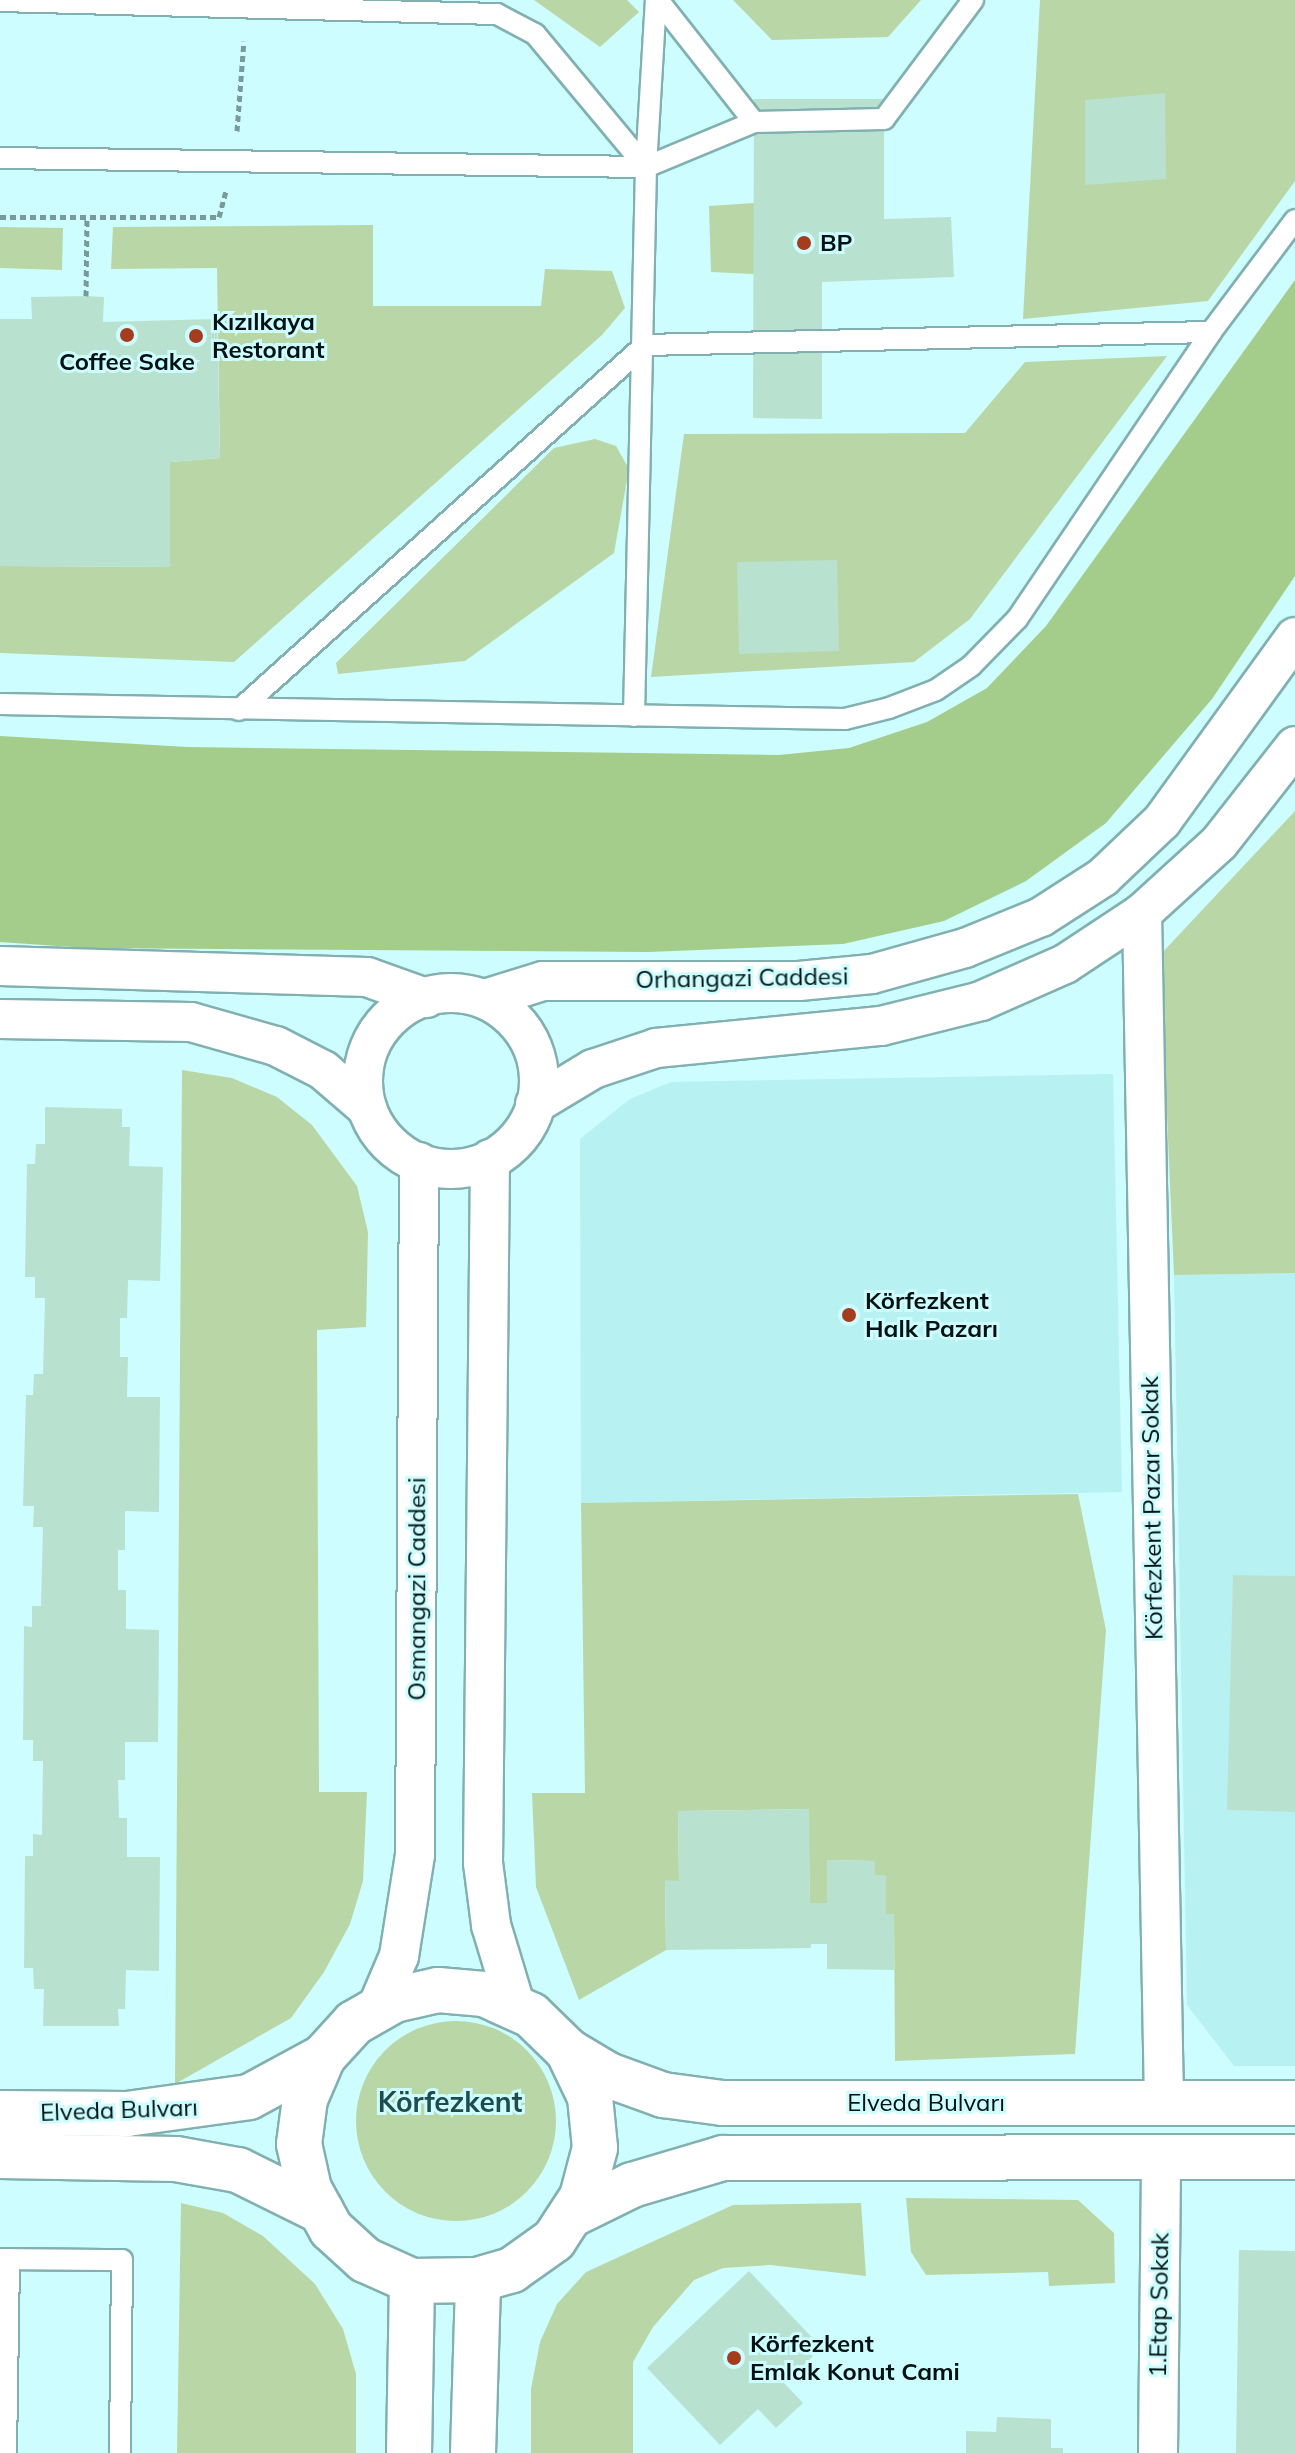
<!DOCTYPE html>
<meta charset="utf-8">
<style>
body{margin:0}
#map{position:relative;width:1295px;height:2453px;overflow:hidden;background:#cdfdfe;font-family:Mulish,sans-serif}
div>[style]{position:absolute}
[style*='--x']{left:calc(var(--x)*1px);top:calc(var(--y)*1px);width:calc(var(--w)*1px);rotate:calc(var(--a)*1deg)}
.built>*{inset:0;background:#b7f1f2}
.green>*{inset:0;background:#b9d6a7}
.round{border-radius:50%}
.forest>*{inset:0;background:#a4cc8a}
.building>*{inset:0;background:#b9e1cf}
.path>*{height:5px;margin-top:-2.5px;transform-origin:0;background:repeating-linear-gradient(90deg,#789a9b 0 6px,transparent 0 10px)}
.roads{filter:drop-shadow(2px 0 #82b0b1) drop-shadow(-2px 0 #82b0b1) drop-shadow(0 2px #82b0b1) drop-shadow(0 -2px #82b0b1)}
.lane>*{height:20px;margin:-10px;padding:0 10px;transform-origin:10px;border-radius:10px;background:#fff}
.street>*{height:38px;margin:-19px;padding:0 19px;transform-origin:19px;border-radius:19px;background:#fff}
.street>.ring{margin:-19px;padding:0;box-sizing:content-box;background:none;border:38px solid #fff;border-radius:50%}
.secondary>*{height:44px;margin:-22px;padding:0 22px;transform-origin:22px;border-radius:22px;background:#fff}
.dots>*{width:22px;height:22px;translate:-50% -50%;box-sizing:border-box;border:4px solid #cdfdfe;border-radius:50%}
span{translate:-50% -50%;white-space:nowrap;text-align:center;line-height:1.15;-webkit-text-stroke:6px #cdfdfe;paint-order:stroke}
.poi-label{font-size:24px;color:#021213;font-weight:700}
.left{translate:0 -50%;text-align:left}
.street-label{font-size:24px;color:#021213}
.quarter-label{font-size:28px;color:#204c4d;font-weight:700}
</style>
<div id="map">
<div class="built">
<div style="clip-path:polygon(1113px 1074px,1122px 1492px,581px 1503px,580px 1139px,630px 1099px,671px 1082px)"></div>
<div style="clip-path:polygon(1295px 1273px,1295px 2066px,1234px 2066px,1187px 2005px,1174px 1275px)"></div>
</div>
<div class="green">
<div style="clip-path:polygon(534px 0,627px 0,639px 12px,600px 47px)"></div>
<div style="clip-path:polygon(733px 0,921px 0,888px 37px,772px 40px)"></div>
<div style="clip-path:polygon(1040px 0,1295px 0,1295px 181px,1208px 301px,1023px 319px)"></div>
<div style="clip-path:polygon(754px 203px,754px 274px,711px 272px,709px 206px)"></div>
<div style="clip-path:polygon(373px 225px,373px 306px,541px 306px,545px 269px,612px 271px,625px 308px,602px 335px,234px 662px,0 653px,0 566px,169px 567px,170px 462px,220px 458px,217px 268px,111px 269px,113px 227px)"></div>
<div style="clip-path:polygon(0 227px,63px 228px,62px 270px,0 268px)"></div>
<div style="clip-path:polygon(1167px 356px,970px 619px,914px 662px,651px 677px,684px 434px,965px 433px,1025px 362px)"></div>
<div style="clip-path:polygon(595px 439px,616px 446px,629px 469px,614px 553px,465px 661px,338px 674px,336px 663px,554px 448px)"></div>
<div style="clip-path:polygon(1295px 811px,1295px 1273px,1174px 1275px,1160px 955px)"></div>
<div style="clip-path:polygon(182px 1070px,232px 1078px,277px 1097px,312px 1125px,357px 1186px,368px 1232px,366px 1327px,317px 1330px,319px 1792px,367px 1792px,363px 1881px,350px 1924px,324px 1972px,291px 2018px,175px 2084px)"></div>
<div style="clip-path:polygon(1078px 1494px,1106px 1630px,1075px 2054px,895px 2061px,894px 1914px,886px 1914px,886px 1876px,875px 1875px,875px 1861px,828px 1860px,827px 1903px,810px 1903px,808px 1809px,678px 1811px,679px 1881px,665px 1881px,666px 1950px,579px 2000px,536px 1887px,532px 1793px,585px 1793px,581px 1503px)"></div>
<div class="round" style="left:356px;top:2021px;width:200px;height:200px"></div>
<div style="clip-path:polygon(906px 2198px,1078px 2200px,1114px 2233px,1115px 2283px,1049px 2286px,1048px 2272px,926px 2275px,911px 2252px)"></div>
<div style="clip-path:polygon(181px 2203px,223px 2213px,263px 2236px,315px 2284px,343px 2329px,356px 2374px,356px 2453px,177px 2453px)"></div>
<div style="clip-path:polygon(861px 2203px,866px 2276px,770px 2265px,723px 2268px,694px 2280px,653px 2327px,633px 2362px,633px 2453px,531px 2453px,531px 2389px,540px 2342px,557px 2304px,586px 2272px,733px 2205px)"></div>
</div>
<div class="forest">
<div style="clip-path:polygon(1295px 280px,1295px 576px,1212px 699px,1106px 823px,1026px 881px,944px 921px,843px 944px,649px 952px,87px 948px,0 942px,0 736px,187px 747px,779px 755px,849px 748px,927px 722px,987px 688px,1046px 626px)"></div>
</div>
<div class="building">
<div style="clip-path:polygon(1165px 93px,1166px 179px,1085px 185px,1085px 100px)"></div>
<div style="clip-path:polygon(754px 99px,884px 99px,884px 219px,951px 217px,954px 277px,822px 282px,822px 419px,753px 418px)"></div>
<div style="clip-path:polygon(86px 296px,104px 297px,103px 322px,217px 319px,220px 458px,170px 462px,170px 567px,0 566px,0 319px,32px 319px,31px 297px)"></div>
<div style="clip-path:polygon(837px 560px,839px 651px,739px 654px,737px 562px)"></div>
<div style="clip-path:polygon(45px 1107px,122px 1109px,122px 1127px,130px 1127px,129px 1166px,163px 1167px,160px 1281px,128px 1280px,127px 1318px,120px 1318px,120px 1357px,128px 1357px,127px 1397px,160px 1397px,159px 1512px,125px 1511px,125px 1550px,118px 1550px,118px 1590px,126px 1590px,126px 1629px,159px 1630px,158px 1742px,125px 1742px,125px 1780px,118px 1780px,119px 1818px,127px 1818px,127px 1857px,160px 1857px,159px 1971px,126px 1970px,125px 2009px,118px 2009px,119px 2026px,43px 2026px,44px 1989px,34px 1989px,33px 1968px,24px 1968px,25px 1856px,33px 1856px,33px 1834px,42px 1835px,43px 1761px,33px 1761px,33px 1740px,23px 1740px,24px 1626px,32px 1627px,32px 1606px,41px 1606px,43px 1527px,33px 1527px,34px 1506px,23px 1506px,26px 1395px,33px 1395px,34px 1374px,43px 1374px,45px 1298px,35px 1298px,35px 1277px,25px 1277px,27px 1164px,35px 1164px,36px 1144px,45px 1144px)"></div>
<div style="clip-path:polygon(1233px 1575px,1295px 1576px,1295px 1812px,1227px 1810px)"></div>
<div style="clip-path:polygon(809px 1809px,810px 1903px,827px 1903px,827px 1860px,875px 1861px,875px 1875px,886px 1875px,886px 1914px,894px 1914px,894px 1970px,827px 1969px,827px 1944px,811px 1944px,811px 1948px,666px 1950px,665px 1880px,679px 1881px,678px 1811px)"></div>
<div style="clip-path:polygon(1239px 2250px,1295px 2251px,1295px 2453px,1236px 2453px)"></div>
<div style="clip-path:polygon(749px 2271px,822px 2348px,784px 2383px,803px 2403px,776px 2428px,758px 2409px,720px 2445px,647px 2368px)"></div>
<div style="clip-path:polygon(997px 2417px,1051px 2419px,1051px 2448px,1063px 2448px,1063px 2453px,966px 2453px,966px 2431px,996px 2432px)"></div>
</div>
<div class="path">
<div style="--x:237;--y:131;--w:90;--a:-85.6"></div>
<div style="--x:0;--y:217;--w:219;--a:0"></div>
<div style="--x:219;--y:217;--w:27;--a:-75"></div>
<div style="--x:86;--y:296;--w:79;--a:-89.3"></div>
</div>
<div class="roads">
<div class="lane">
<div style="--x:658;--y:0;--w:155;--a:51.8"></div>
<div style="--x:754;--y:122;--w:130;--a:-1.3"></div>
<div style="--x:884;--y:119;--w:149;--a:-53.2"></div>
<div style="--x:0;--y:1;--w:497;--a:1.5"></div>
<div style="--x:497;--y:14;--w:43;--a:27.8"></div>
<div style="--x:535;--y:34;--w:173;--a:50.2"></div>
<div style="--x:0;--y:158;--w:646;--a:0.8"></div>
<div style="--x:646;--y:167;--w:117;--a:-22.6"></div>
<div style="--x:0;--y:704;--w:845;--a:1.02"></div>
<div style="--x:845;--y:719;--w:45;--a:-14"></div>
<div style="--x:889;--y:708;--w:50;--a:-21"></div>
<div style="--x:936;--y:690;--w:42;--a:-34.4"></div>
<div style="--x:971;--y:666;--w:66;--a:-45.6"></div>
<div style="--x:1017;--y:619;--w:346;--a:-55.9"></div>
<div style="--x:1211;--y:332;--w:140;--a:-53.1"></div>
<div style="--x:239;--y:710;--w:546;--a:-41.96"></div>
<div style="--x:645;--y:345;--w:566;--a:-1.32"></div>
<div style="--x:634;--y:716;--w:549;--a:-88.75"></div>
<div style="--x:646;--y:167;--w:167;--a:-86.6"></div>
<div style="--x:0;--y:2259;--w:122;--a:0.5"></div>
<div style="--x:122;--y:2260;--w:193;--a:90.6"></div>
<div style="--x:6;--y:2453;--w:194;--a:-89.1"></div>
</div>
<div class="street">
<div style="--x:1142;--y:913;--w:1190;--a:88.94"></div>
<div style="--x:0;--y:966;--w:367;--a:1.7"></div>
<div style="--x:367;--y:977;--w:63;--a:19.6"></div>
<div class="ring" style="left:363px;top:993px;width:138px;height:138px"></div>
<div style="--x:485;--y:999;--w:61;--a:-17.2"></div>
<div style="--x:543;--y:981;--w:256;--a:0"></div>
<div style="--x:799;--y:981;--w:73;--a:-5.5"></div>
<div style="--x:872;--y:974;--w:97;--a:-15.6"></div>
<div style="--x:965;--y:948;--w:82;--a:-22.2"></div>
<div style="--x:1041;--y:917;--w:74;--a:-32.8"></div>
<div style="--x:1103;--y:877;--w:81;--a:-43.5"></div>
<div style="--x:1162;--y:821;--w:227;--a:-54.1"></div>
<div style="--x:0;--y:1019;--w:191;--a:0.9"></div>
<div style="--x:191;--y:1022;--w:88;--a:15.8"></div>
<div style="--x:276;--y:1046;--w:53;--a:27.1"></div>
<div style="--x:323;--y:1070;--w:58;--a:40.8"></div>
<div style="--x:535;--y:1104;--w:68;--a:-31.1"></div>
<div style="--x:593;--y:1069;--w:66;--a:-18.4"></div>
<div style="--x:656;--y:1048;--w:226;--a:-5.6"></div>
<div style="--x:881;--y:1026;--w:103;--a:-14"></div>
<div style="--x:981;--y:1001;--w:92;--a:-23.8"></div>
<div style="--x:1065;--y:964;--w:92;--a:-33.5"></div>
<div style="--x:1142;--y:913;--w:104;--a:-42.3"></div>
<div style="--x:1219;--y:843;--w:123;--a:-51.9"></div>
<div style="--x:490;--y:1159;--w:704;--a:90.57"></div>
<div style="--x:483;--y:1863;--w:63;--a:82.6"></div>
<div style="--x:491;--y:1925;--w:87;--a:73.2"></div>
<div style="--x:376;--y:2010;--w:59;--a:-66.9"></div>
<div style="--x:399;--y:1956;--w:102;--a:-81"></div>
<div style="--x:415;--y:1855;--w:693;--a:-89.67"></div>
<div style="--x:1158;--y:2453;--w:296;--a:-89.4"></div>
</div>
<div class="secondary">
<div style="--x:568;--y:2051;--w:47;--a:31"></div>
<div style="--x:608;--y:2075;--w:59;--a:20"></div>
<div style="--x:663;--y:2095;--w:60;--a:7.7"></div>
<div style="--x:722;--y:2103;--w:573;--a:0"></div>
<div style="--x:0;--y:2113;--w:127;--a:0.5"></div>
<div style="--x:127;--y:2114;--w:123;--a:-7.9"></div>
<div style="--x:249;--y:2097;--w:84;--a:-28.4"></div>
<div style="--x:323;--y:2057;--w:46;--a:-47.6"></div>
<div style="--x:354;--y:2023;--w:46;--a:-29.9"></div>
<div style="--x:394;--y:2000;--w:45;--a:-12.8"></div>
<div style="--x:438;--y:1990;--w:46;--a:5"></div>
<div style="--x:484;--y:1994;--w:51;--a:24.1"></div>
<div style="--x:531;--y:2015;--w:52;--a:44.2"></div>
<div style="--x:568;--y:2051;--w:51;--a:64.4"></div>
<div style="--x:590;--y:2097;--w:51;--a:84.4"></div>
<div style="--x:595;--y:2148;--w:51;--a:104.9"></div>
<div style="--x:582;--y:2197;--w:51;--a:123.1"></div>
<div style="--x:554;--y:2240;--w:52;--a:144.5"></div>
<div style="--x:512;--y:2270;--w:35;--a:164"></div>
<div style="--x:478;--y:2280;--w:66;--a:179.1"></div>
<div style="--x:412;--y:2281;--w:51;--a:-155.9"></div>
<div style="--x:365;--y:2260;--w:46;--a:-137.6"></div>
<div style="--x:331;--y:2229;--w:46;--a:-118.8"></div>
<div style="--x:309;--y:2189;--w:46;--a:-102.5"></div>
<div style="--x:299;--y:2144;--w:45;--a:-82.4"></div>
<div style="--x:305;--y:2099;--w:46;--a:-66.8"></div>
<div style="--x:0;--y:2156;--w:176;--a:1"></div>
<div style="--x:176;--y:2159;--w:63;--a:10.1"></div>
<div style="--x:238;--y:2170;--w:93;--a:26.3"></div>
<div style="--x:571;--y:2215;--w:68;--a:-26.2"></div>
<div style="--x:632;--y:2185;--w:95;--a:-16.5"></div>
<div style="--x:723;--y:2158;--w:572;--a:-0.1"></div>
<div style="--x:409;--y:2453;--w:172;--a:-89"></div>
<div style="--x:473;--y:2453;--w:173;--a:-88.3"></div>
</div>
</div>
<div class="dots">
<div style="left:804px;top:243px;background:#a43c1d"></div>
<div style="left:127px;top:335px;background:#a43c1d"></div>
<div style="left:196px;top:336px;background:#a43c1d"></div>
<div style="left:849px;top:1315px;background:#a43c1d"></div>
<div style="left:734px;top:2358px;background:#a43c1d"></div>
</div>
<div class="poi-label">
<span class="left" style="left:820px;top:243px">BP</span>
<span class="left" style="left:212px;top:336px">Kızılkaya<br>Restorant</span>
<span style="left:127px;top:362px">Coffee Sake</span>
<span class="left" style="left:865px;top:1315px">Körfezkent<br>Halk Pazarı</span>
<span class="left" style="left:750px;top:2358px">Körfezkent<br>Emlak Konut Cami</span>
</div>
<div class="street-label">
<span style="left:742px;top:978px;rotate:-1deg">Orhangazi Caddesi</span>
<span style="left:1152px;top:1508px;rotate:-91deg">Körfezkent Pazar Sokak</span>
<span style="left:417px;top:1589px;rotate:-90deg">Osmangazi Caddesi</span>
<span style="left:926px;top:2103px">Elveda Bulvarı</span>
<span style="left:119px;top:2110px;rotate:-2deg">Elveda Bulvarı</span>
<span style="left:1159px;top:2305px;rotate:-89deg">1.Etap Sokak</span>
</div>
<div class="quarter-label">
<span style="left:450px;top:2102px">Körfezkent</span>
</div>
</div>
